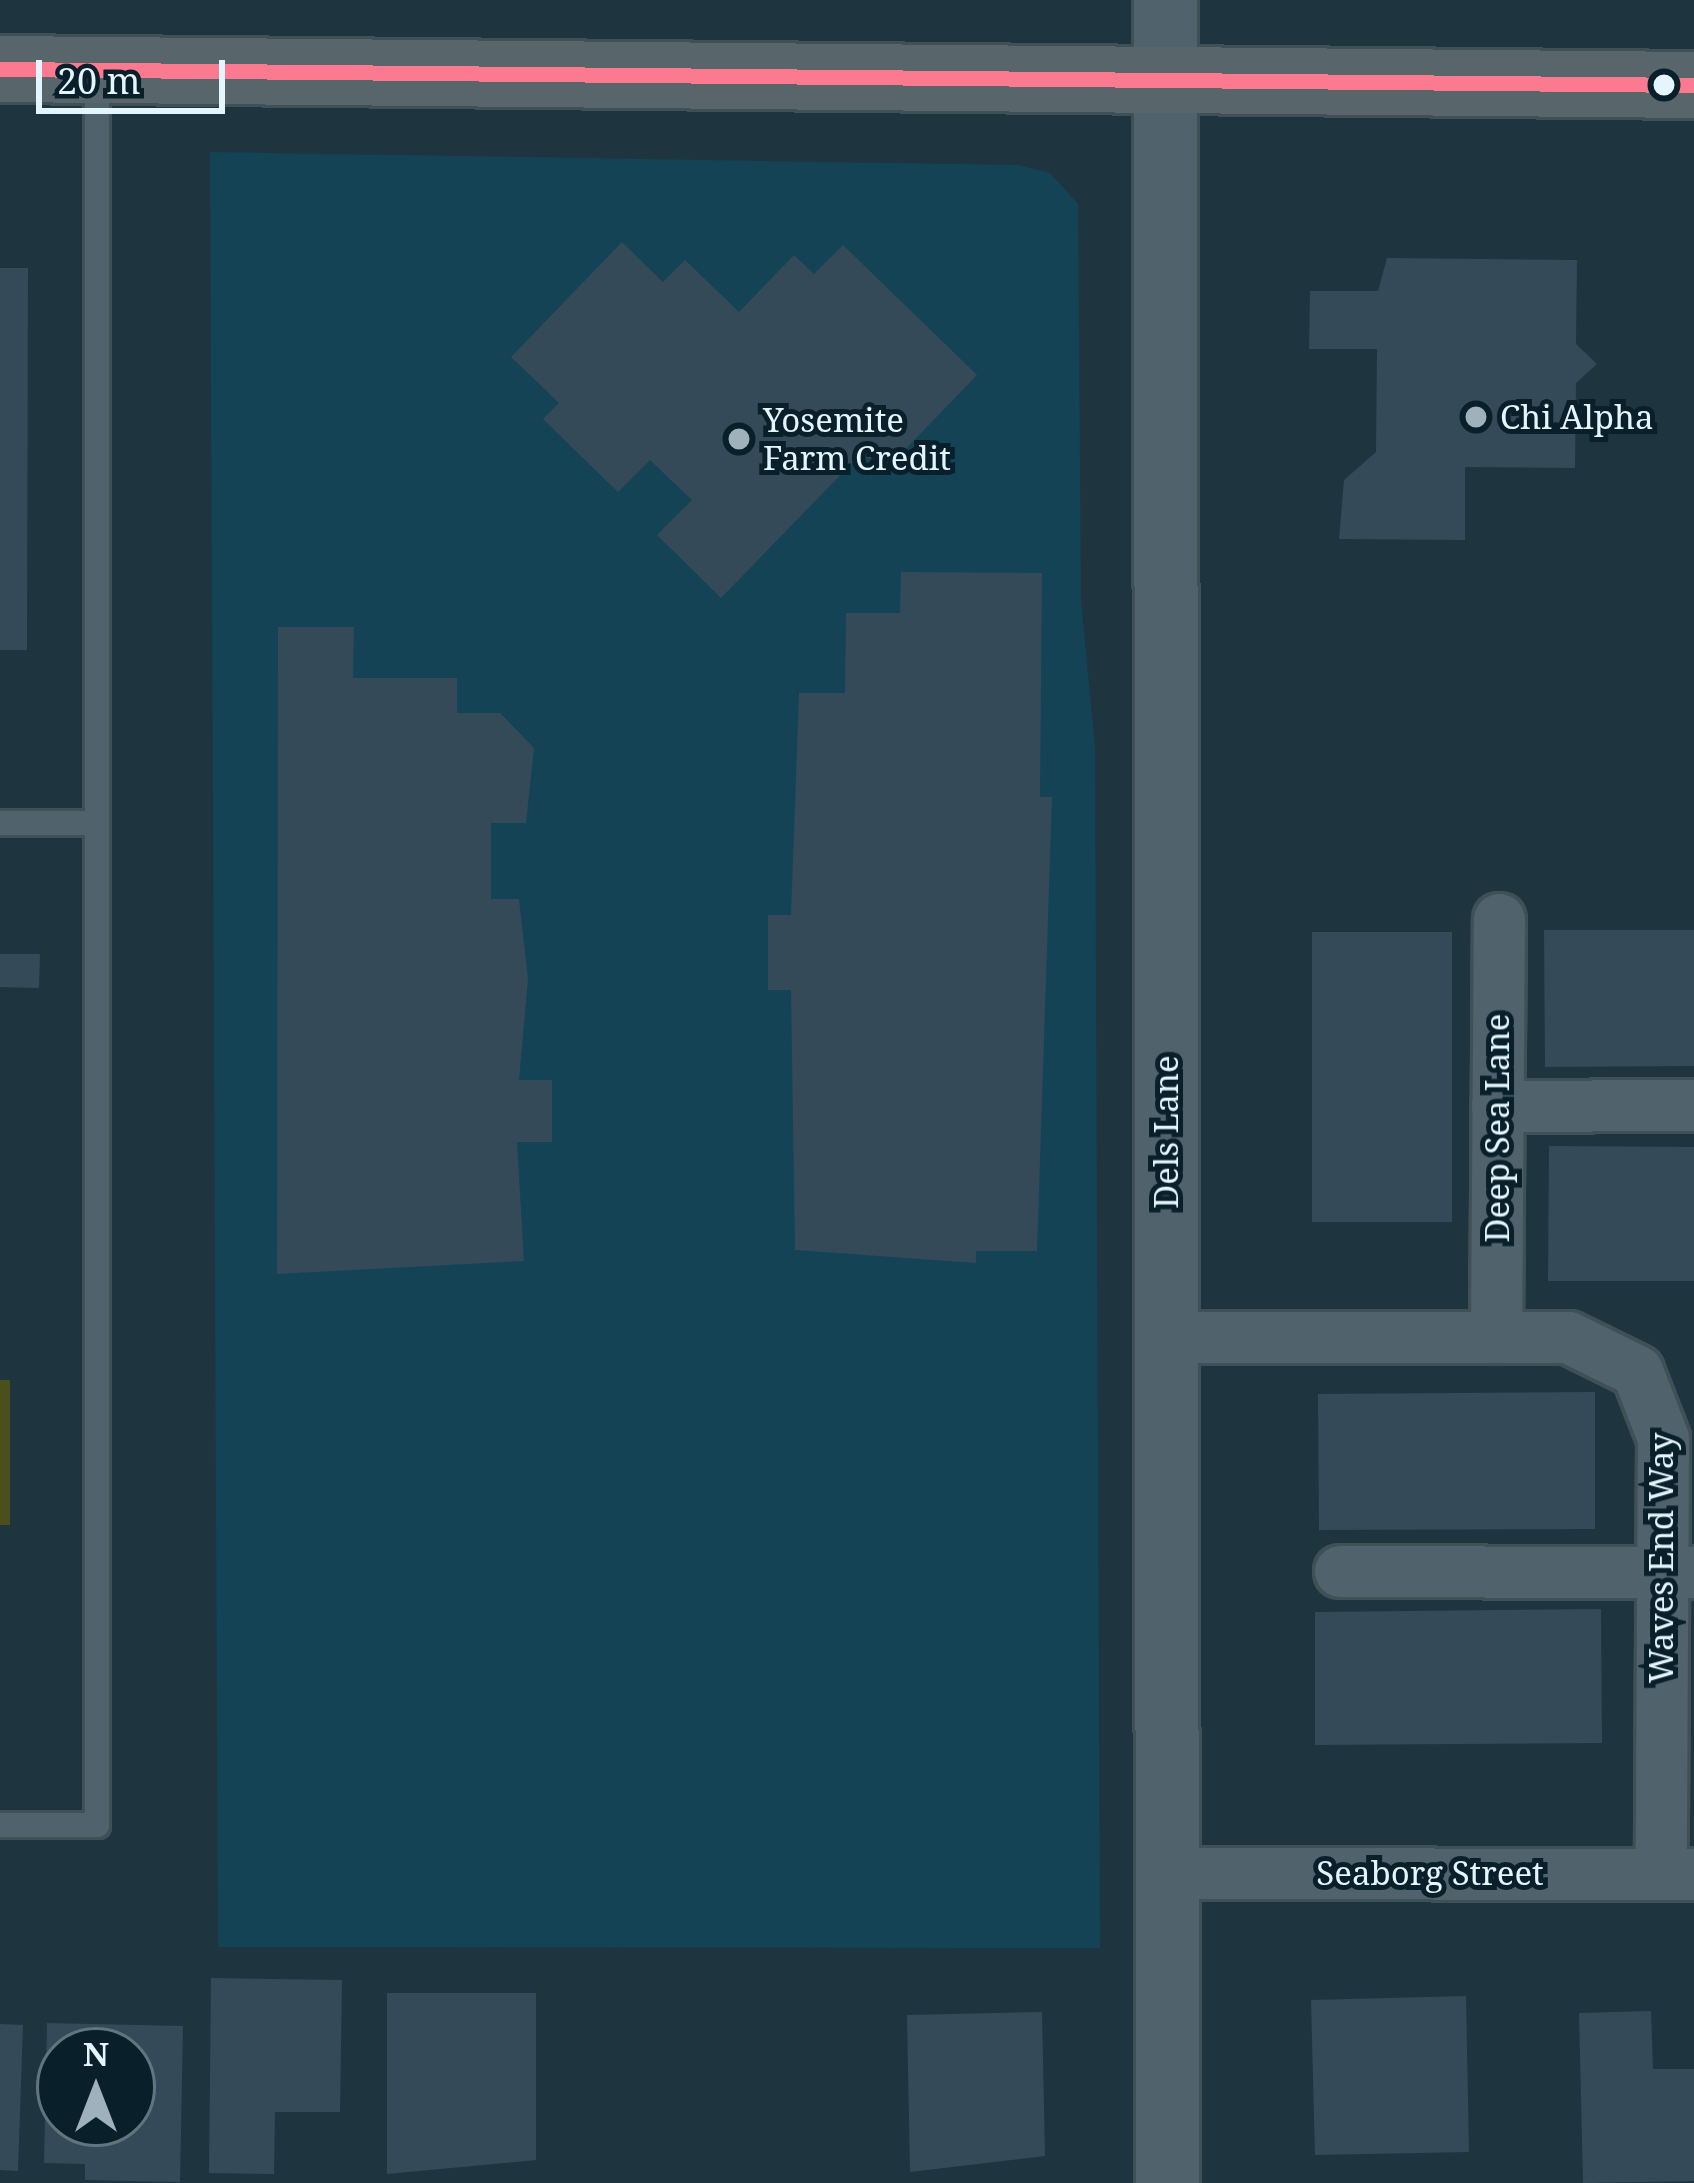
<!DOCTYPE html>
<style>
body{margin:0}
#map{position:relative;width:1694px;height:2183px;overflow:hidden;background:#1e353f;font-family:"Noto Serif",serif}
div>[style]{position:absolute}
[style*='--x']{left:calc(var(--x)*1px);top:calc(var(--y)*1px);width:calc(var(--w)*1px);rotate:calc(var(--a)*1deg)}
.built>*{inset:0;background:#144356}
.green>*{inset:0;background:#4b4f1c}
.building>*{inset:0;background:#344a58}
.roads{filter:drop-shadow(3px 0 #405057) drop-shadow(-3px 0 #405057) drop-shadow(0 3px #405057) drop-shadow(0 -3px #405057)}
.service>*{height:24px;margin:-12px;padding:0 12px;transform-origin:12px;border-radius:12px;background:#50636c}
.minor>*{height:51px;margin:-25.5px;padding:0 25.5px;transform-origin:25.5px;border-radius:25.5px;background:#50636c}
.tertiary>*{height:63px;margin:-31.5px;padding:0 31.5px;transform-origin:31.5px;border-radius:31.5px;background:#50636c}
.secondary>*{height:66px;margin:-33px;padding:0 33px;transform-origin:33px;border-radius:33px;background:#58666c}
.bus-1>*{height:15px;margin:-7.5px;padding:0 7.5px;transform-origin:7.5px;border-radius:7.5px;background:#fc7a8f}
.dots>*{width:33px;height:33px;translate:-50% -50%;box-sizing:border-box;border:6px solid #09202a;border-radius:50%}
span{translate:-50% -50%;white-space:nowrap;text-align:center;line-height:1.15;-webkit-text-stroke:10px #09202a;paint-order:stroke}
.poi-label{font-size:33px;color:#e5f5fe}
.left{translate:0 -50%;text-align:left}
.street-label{font-size:33px;color:#e5f5fe}
.north{position:absolute;left:36px;top:2027px;width:120px;height:120px;box-sizing:border-box;background:#09202a;border:3px solid #61757f;border-radius:50%;rotate:0deg;font-size:33px;font-weight:700;line-height:48px;text-align:center;color:#e5f5fe}
.north::after{content:'';display:block;margin:auto;width:42px;height:54px;background:#9fb2bb;clip-path:polygon(50% 0,100% 100%,50% 72%,0 100%)}
.scale{position:absolute;left:36px;top:60px;width:189px;height:54px;box-sizing:border-box;border:6px solid #e5f5fe;border-top:0;padding-left:15px;font-size:36px;line-height:42px;white-space:nowrap;color:#e5f5fe;-webkit-text-stroke:9px #09202a;paint-order:stroke}
</style>
<div id="map">
<div class="built">
<div style="clip-path:polygon(210px 152px,1018px 165px,1050px 173px,1078px 204px,1081px 602px,1095px 747px,1100px 1948px,218px 1947px)"></div>
</div>
<div class="green">
<div style="clip-path:polygon(0 1380px,10px 1380px,10px 1525px,0 1525px)"></div>
</div>
<div class="building">
<div style="clip-path:polygon(622px 242px,663px 282px,685px 260px,739px 312px,794px 255px,814px 274px,843px 245px,977px 375px,897px 458px,857px 458px,721px 598px,657px 535px,692px 500px,650px 460px,618px 492px,543px 419px,559px 403px,511px 357px)"></div>
<div style="clip-path:polygon(1387px 258px,1577px 260px,1576px 344px,1597px 364px,1576px 383px,1575px 468px,1465px 467px,1465px 540px,1339px 539px,1344px 480px,1376px 452px,1377px 349px,1309px 349px,1310px 291px,1378px 291px)"></div>
<div style="clip-path:polygon(0 268px,28px 268px,27px 650px,0 650px)"></div>
<div style="clip-path:polygon(901px 572px,1042px 573px,1040px 797px,1052px 797px,1037px 1251px,976px 1251px,976px 1263px,795px 1250px,791px 990px,768px 990px,768px 915px,791px 915px,799px 693px,845px 693px,846px 613px,900px 613px)"></div>
<div style="clip-path:polygon(278px 627px,354px 627px,353px 678px,457px 678px,457px 713px,500px 713px,534px 748px,526px 823px,491px 823px,491px 899px,519px 899px,528px 979px,519px 1080px,552px 1080px,552px 1142px,517px 1142px,524px 1261px,277px 1274px)"></div>
<div style="clip-path:polygon(1544px 930px,1694px 930px,1694px 1066px,1545px 1067px)"></div>
<div style="clip-path:polygon(1312px 932px,1452px 932px,1452px 1222px,1312px 1222px)"></div>
<div style="clip-path:polygon(0 954px,40px 954px,39px 988px,0 987px)"></div>
<div style="clip-path:polygon(1549px 1146px,1694px 1147px,1694px 1281px,1548px 1281px)"></div>
<div style="clip-path:polygon(1595px 1392px,1595px 1529px,1319px 1530px,1318px 1394px)"></div>
<div style="clip-path:polygon(1601px 1609px,1602px 1743px,1315px 1745px,1315px 1612px)"></div>
<div style="clip-path:polygon(211px 1978px,342px 1980px,340px 2112px,275px 2112px,274px 2174px,209px 2173px)"></div>
<div style="clip-path:polygon(387px 1993px,536px 1993px,536px 2160px,387px 2174px)"></div>
<div style="clip-path:polygon(1466px 1996px,1469px 2152px,1315px 2155px,1311px 2000px)"></div>
<div style="clip-path:polygon(1651px 2011px,1653px 2069px,1694px 2069px,1694px 2181px,1583px 2183px,1579px 2013px)"></div>
<div style="clip-path:polygon(1042px 2012px,1045px 2156px,910px 2172px,907px 2015px)"></div>
<div style="clip-path:polygon(evenodd,47px 2023px,183px 2026px,180px 2182px,85px 2180px,85px 2164px,44px 2163px,47px 2023px,60px 2051px,132px 2051px,132px 2123px,60px 2123px,60px 2051px)"></div>
<div style="clip-path:polygon(0 2024px,23px 2025px,18px 2171px,0 2170px)"></div>
</div>
<div class="roads">
<div class="service">
<div style="--x:0;--y:823;--w:96;--a:0"></div>
<div style="--x:0;--y:1825;--w:97;--a:0"></div>
<div style="--x:97;--y:1825;--w:1755;--a:-90"></div>
</div>
<div class="minor">
<div style="--x:1497;--y:1106;--w:197;--a:-0.3"></div>
<div style="--x:1166;--y:1337;--w:402;--a:0"></div>
<div style="--x:1568;--y:1337;--w:77;--a:26.2"></div>
<div style="--x:1637;--y:1371;--w:72;--a:68.8"></div>
<div style="--x:1663;--y:1438;--w:435;--a:90.3"></div>
<div style="--x:1496;--y:1337;--w:418;--a:-89.6"></div>
<div style="--x:1340;--y:1571;--w:354;--a:0.2"></div>
<div style="--x:1167;--y:1873;--w:526;--a:0.11"></div>
</div>
<div class="tertiary">
<div style="--x:1165;--y:0;--w:2183;--a:89.95"></div>
</div>
<div class="secondary">
<div style="--x:0;--y:69;--w:1694;--a:0.54"></div>
</div>
</div>
<div class="bus-1">
<div style="--x:0;--y:69;--w:1694;--a:0.54"></div>
</div>
<div class="dots">
<div style="left:1664px;top:85px;background:#e5f5fe"></div>
<div style="left:1476px;top:417px;background:#9fb2bb"></div>
<div style="left:739px;top:439px;background:#9fb2bb"></div>
</div>
<div class="poi-label">
<span class="left" style="left:1500px;top:417px">Chi Alpha</span>
<span class="left" style="left:763px;top:439px">Yosemite<br>Farm Credit</span>
</div>
<div class="street-label">
<span style="left:1497px;top:1128px;rotate:-90deg">Deep Sea Lane</span>
<span style="left:1166px;top:1132px;rotate:-90deg">Dels Lane</span>
<span style="left:1661px;top:1558px;rotate:-90deg">Waves End Way</span>
<span style="left:1430px;top:1873px">Seaborg Street</span>
</div>
<div class="north">N</div>
<div class="scale">20 m</div>
</div>
